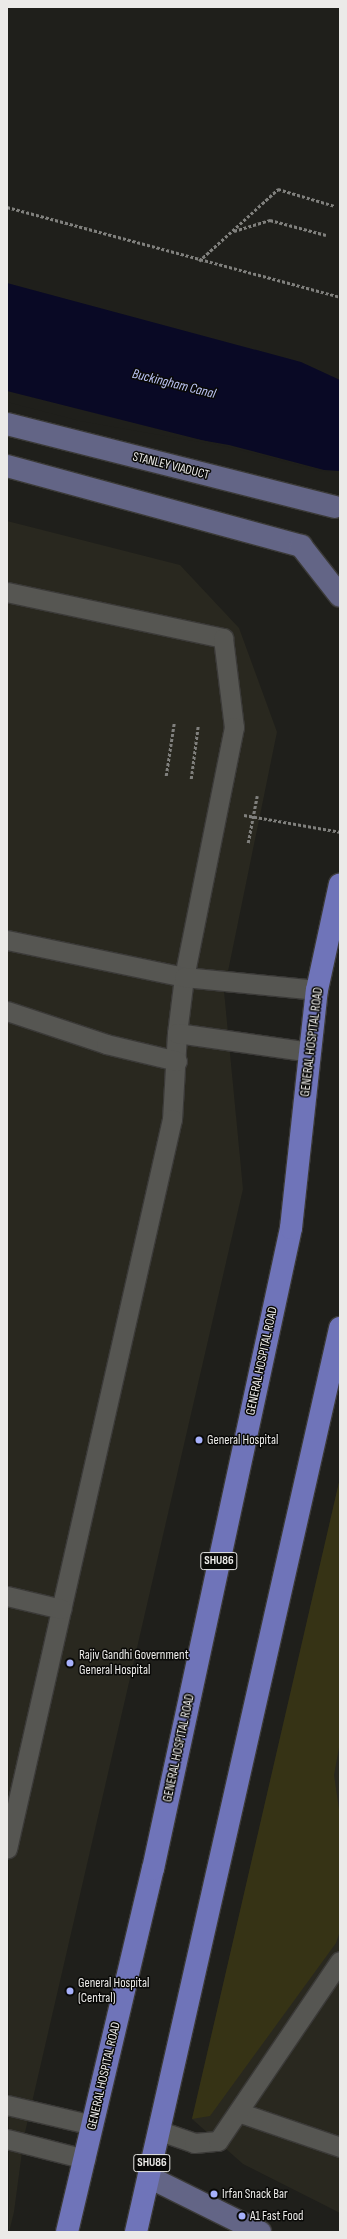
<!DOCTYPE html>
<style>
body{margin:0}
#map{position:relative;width:347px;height:2239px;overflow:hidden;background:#1f1f1b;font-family:"Sofia Sans Condensed",sans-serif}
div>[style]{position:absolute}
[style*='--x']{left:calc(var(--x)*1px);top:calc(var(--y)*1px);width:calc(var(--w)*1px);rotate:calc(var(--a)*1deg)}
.built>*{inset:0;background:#29281f}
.green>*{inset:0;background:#363315}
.water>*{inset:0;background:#090925}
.pier>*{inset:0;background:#1f1f1b}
.path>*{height:2.5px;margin-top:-1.25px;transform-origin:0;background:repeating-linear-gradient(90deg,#80807d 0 3px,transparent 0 5px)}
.roads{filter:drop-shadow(1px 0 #3b3a38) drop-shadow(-1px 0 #3b3a38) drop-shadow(0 1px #3b3a38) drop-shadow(0 -1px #3b3a38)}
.lane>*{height:19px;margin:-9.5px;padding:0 9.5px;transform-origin:9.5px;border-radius:9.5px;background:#565652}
.secondary>*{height:22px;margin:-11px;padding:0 11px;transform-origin:11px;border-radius:11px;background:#636586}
.primary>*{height:22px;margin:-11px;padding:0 11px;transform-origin:11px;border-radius:11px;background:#6f74b9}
.bridges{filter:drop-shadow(1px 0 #3b3a38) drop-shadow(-1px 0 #3b3a38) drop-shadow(0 1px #3b3a38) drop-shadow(0 -1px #3b3a38)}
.secondary-bridge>*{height:22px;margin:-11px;padding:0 11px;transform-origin:11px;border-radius:11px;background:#636586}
.dots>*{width:11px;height:11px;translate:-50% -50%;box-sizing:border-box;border:2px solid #090907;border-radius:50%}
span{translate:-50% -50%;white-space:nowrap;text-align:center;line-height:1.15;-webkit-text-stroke:3px #090907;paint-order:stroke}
.shield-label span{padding:1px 3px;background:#090907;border:1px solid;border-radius:3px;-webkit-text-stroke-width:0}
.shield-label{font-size:12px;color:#ebeae8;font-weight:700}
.street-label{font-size:13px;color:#ebeae8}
.poi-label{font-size:13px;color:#ebeae8}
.left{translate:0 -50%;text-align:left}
.water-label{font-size:14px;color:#bcc4f5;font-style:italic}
.frame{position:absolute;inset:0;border:8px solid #ebeae8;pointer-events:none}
</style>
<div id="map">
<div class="built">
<div style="clip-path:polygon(7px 521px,180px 565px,239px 628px,277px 732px,224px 991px,243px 1189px,24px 2137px,14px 2212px,9px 2232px)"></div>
<div style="clip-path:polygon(340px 1478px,340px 2213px,243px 2164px,192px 2119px)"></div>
</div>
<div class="green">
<div style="clip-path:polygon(340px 1478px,340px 1742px,334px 1775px,340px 1816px,340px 1931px,336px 1943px,210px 2116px,192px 2119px)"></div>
</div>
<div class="water">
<div style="clip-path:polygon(7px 283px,301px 362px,340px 380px,340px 471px,324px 470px,229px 445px,80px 419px,7px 400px)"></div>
</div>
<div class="pier">
<div style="clip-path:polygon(7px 391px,324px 471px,330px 472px,323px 472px,228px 447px,80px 421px,7px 402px)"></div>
</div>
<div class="path">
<div style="--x:7;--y:207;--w:345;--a:15.1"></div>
<div style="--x:234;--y:231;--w:38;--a:-17"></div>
<div style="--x:270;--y:220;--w:58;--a:15"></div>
<div style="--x:199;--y:261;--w:107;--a:-42.3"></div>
<div style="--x:278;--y:189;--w:59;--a:16.6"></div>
<div style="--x:166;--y:776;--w:54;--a:-81.4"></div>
<div style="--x:191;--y:779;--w:53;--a:-82.5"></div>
<div style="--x:244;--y:815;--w:97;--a:10"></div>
<div style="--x:248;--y:843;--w:48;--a:-79.2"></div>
</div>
<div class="roads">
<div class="lane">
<div style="--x:7;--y:592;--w:221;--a:12"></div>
<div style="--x:223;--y:638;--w:90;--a:83"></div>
<div style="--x:234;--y:727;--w:255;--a:101.3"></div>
<div style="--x:184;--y:977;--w:56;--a:97.1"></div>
<div style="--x:177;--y:1033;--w:86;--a:93.3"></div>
<div style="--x:172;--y:1119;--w:748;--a:102.74"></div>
<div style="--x:7;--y:940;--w:181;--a:11.8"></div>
<div style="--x:184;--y:977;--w:134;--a:5.6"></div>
<div style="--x:7;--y:1011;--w:104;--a:18.4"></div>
<div style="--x:106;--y:1044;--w:73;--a:13.5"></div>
<div style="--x:177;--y:1033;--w:134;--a:8.1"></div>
<div style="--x:7;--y:1596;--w:56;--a:13.5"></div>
<div style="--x:7;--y:2105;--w:87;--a:13.2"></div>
<div style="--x:238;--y:2112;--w:108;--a:18.9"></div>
<div style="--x:160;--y:2131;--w:36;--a:19"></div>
<div style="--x:194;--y:2143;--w:24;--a:-5"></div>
<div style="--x:218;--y:2141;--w:217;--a:-55.9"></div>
<div style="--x:7;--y:2139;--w:81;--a:14.4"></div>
</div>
<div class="secondary">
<div style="--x:7;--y:466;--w:305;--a:15.2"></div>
<div style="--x:301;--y:546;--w:63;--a:52"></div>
<div style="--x:149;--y:2177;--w:124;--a:26.4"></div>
</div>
<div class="primary">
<div style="--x:67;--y:2232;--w:373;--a:-76.7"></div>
<div style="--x:153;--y:1869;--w:656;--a:-77.85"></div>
<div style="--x:291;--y:1228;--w:239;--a:-83.8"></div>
<div style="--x:317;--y:990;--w:108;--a:-77.8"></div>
<div style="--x:136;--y:2232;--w:927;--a:-77.28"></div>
</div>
</div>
<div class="bridges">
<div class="secondary-bridge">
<div style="--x:7;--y:424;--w:338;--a:14.2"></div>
</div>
</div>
<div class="dots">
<div style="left:199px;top:1440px;background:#a7b1fc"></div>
<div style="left:70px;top:1663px;background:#a7b1fc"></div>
<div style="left:70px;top:1991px;background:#a7b1fc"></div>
<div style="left:214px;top:2194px;background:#a7b1fc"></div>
<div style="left:242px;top:2216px;background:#a7b1fc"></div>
</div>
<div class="shield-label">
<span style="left:219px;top:1561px">SHU86</span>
<span style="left:152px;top:2163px">SHU86</span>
</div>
<div class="street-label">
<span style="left:171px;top:466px;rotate:14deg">STANLEY VIADUCT</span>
<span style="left:312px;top:1042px;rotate:-83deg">GENERAL HOSPITAL ROAD</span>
<span style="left:262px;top:1361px;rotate:-78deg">GENERAL HOSPITAL ROAD</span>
<span style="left:179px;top:1748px;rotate:-78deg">GENERAL HOSPITAL ROAD</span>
<span style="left:104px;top:2076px;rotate:-77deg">GENERAL HOSPITAL ROAD</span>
</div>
<div class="poi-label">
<span class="left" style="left:207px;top:1440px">General Hospital</span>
<span class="left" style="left:79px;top:1663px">Rajiv Gandhi Government<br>General Hospital</span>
<span class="left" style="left:78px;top:1991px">General Hospital<br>(Central)</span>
<span class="left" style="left:222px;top:2194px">Irfan Snack Bar</span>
<span class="left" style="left:250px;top:2216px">A1 Fast Food</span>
</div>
<div class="water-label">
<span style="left:174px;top:384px;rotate:14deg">Buckingham Canal</span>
</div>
<div class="frame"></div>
</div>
